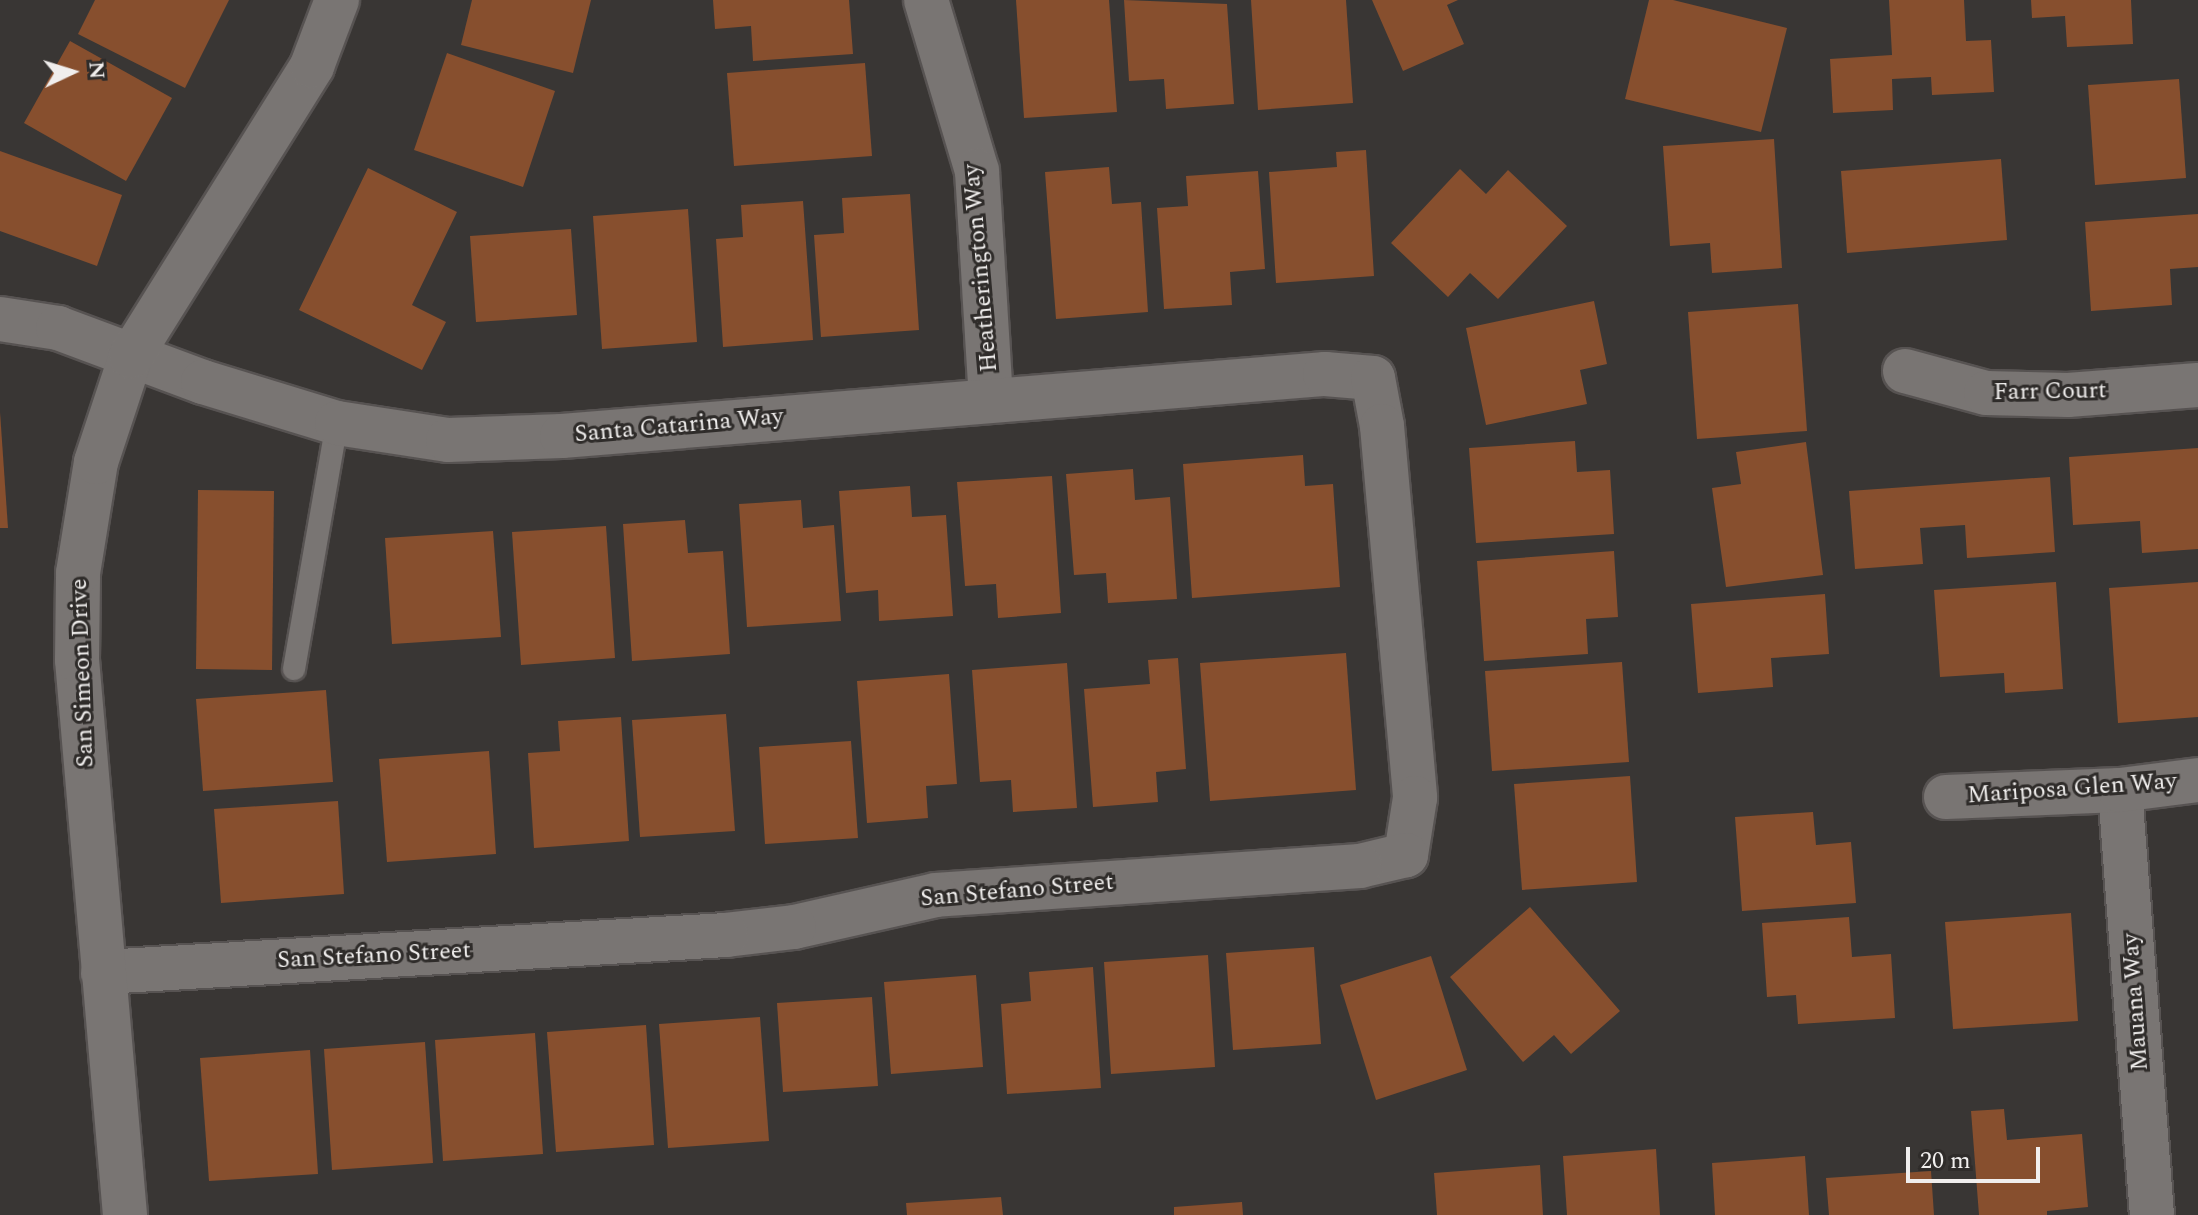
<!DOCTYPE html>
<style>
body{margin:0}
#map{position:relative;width:2198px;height:1215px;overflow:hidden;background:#393634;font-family:Spectral,serif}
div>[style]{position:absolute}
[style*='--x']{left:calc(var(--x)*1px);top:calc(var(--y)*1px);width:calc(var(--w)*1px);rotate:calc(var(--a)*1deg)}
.building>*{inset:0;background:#874f2e}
.roads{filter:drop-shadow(2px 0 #575352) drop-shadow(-2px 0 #575352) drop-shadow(0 2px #575352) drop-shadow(0 -2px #575352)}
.lane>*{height:22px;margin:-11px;padding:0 11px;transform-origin:11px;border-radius:11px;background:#797573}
.street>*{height:44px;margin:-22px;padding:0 22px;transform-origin:22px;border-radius:22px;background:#797573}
.secondary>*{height:44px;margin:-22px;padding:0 22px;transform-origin:22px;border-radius:22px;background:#797573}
span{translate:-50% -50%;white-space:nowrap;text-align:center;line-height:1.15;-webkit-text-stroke:6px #2f2c2a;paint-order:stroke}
.street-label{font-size:24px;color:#f0eeed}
.north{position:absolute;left:32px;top:32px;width:80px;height:80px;-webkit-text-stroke:6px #2f2c2a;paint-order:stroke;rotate:86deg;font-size:22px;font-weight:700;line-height:32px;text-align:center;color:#f0eeed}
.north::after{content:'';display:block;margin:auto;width:28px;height:36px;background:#f0eeed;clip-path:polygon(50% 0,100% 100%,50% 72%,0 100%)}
.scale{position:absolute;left:1906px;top:1147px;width:134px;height:36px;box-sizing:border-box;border:4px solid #f0eeed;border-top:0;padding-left:10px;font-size:24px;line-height:28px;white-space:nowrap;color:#f0eeed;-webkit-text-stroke:6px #2f2c2a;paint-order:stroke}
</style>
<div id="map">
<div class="building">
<div style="clip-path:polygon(95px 0,229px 0,185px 88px,78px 34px)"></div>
<div style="clip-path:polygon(472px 0,591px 0,573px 73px,461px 45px)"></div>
<div style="clip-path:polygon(713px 0,849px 0,853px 54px,753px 61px,751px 26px,715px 29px)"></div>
<div style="clip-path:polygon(1016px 0,1109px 0,1117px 112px,1024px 118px)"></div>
<div style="clip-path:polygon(1124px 0,1227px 4px,1234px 104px,1166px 109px,1164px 79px,1129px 81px)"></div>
<div style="clip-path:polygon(1251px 0,1346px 0,1353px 103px,1258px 110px)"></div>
<div style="clip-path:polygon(1372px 0,1458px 0,1447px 5px,1464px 44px,1403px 71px)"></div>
<div style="clip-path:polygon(1649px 0,1673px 0,1787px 28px,1761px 132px,1625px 99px)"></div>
<div style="clip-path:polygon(1889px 0,1964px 0,1966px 41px,1991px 40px,1994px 92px,1932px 95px,1931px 77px,1892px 79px,1893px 110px,1833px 113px,1830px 59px,1892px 55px)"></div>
<div style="clip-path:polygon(2031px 0,2131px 0,2133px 44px,2067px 47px,2065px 16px,2032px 18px)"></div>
<div style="clip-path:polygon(70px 41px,172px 98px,126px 181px,24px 123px)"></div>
<div style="clip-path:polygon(447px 53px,555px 91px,523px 187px,414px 150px)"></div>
<div style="clip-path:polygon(865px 63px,872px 156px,734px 166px,727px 73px)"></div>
<div style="clip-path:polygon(2179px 79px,2186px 178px,2095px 185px,2088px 85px)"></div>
<div style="clip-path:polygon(1774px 139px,1782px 268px,1712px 273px,1710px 243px,1670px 246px,1663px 146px)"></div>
<div style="clip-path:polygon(1366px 150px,1374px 276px,1276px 283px,1269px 172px,1337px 167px,1336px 152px)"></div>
<div style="clip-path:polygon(0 151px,122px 195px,97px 266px,0 231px)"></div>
<div style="clip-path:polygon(2001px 159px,2007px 240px,1847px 253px,1841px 171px)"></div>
<div style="clip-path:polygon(1109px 167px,1112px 204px,1141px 202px,1148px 312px,1056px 319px,1045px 172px)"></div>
<div style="clip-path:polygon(368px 168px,457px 212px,412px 305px,446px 322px,422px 370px,299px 310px)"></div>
<div style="clip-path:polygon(1460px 169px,1486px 194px,1508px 170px,1567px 226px,1498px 299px,1470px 273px,1448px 297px,1391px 243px)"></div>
<div style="clip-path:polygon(1258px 171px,1265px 269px,1230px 272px,1232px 305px,1164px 309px,1157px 208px,1188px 206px,1186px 176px)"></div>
<div style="clip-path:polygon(910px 194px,919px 330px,821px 337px,814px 235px,844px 233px,842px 198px)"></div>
<div style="clip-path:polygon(803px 201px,813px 340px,723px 347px,716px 239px,743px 237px,741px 205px)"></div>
<div style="clip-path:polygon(688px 209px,697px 342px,602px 349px,593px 216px)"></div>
<div style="clip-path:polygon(2198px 214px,2198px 267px,2170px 269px,2172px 305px,2091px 311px,2085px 222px)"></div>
<div style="clip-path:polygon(571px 229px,577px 315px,476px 322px,470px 236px)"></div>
<div style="clip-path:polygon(1594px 301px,1607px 364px,1580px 370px,1587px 404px,1486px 425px,1466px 328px)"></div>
<div style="clip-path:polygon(1798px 304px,1807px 431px,1697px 439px,1688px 312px)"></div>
<div style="clip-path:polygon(0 412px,8px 528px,0 528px)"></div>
<div style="clip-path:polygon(1575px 441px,1577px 472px,1610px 470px,1614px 534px,1476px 543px,1469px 448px)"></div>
<div style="clip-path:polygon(1806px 442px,1823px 575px,1726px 587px,1712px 488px,1741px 484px,1736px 452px)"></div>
<div style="clip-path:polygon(2198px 448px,2198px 549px,2142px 553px,2140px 521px,2073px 525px,2069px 457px)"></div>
<div style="clip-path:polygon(1303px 455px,1305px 486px,1333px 484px,1340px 587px,1192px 598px,1183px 464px)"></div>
<div style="clip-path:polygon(1133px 469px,1135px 500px,1170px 497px,1177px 599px,1108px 603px,1106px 573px,1074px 575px,1066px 474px)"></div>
<div style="clip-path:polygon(1052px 476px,1061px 613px,998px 618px,996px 584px,965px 586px,957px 482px)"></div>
<div style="clip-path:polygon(2050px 477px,2055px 552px,1967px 558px,1965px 525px,1920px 528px,1923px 564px,1855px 569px,1849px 491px)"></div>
<div style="clip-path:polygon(910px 486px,912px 517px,946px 515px,953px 616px,879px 621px,878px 590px,846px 593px,839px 491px)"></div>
<div style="clip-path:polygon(198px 490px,274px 491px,272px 670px,196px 669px)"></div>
<div style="clip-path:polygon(801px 500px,803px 528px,834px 525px,841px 621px,747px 627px,739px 504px)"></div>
<div style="clip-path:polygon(685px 520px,688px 553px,723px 551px,730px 654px,632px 661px,623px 524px)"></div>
<div style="clip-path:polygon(606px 526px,615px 658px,521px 665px,512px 532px)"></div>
<div style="clip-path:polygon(493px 531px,501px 637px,392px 644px,385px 538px)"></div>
<div style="clip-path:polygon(1614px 551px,1618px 617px,1586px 619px,1588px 654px,1484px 661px,1477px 561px)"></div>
<div style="clip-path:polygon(2056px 582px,2063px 689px,2005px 693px,2004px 673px,1940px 677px,1934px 590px)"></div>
<div style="clip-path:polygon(2198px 582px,2198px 717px,2118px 723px,2109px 588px)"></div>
<div style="clip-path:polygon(1825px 594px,1829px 654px,1771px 658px,1773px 687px,1698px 693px,1691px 604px)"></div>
<div style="clip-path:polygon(1346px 653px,1356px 790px,1210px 801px,1200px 663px)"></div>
<div style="clip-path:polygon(1178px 658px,1186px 769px,1156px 772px,1158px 802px,1093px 807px,1084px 689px,1150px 684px,1148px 660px)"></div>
<div style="clip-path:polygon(1622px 662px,1629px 762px,1492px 771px,1485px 671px)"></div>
<div style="clip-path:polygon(1067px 663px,1077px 808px,1013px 812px,1011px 780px,980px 782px,972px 670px)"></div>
<div style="clip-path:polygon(949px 674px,957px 784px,926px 786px,928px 818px,867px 823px,857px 681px)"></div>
<div style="clip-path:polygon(326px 690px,333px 782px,203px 791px,196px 699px)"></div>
<div style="clip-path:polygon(726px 714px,735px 831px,640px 837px,632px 720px)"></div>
<div style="clip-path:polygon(621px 717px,629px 841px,534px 848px,528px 753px,560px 751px,558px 721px)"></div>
<div style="clip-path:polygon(851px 741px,858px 838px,765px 844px,759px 747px)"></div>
<div style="clip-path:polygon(489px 751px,496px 854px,387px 862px,379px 759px)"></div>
<div style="clip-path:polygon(1630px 776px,1637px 882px,1522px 890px,1514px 784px)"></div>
<div style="clip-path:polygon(338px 801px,344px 894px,221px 903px,214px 809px)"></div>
<div style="clip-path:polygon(1813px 812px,1816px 845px,1851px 842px,1856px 903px,1742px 911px,1735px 817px)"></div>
<div style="clip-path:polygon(1530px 907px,1620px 1011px,1571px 1054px,1554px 1035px,1523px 1062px,1450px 977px)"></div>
<div style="clip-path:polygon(2071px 913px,2078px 1021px,1953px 1029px,1945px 922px)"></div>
<div style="clip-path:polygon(1849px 917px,1852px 957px,1891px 954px,1895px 1018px,1798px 1024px,1796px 995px,1767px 997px,1762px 923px)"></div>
<div style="clip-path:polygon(1314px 947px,1321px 1044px,1233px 1050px,1226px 953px)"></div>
<div style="clip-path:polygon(1208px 955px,1215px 1067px,1111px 1074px,1104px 962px)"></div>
<div style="clip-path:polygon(1431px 956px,1467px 1070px,1376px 1100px,1340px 985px)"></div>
<div style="clip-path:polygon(1093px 967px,1101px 1088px,1007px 1094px,1001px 1004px,1031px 1001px,1029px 972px)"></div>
<div style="clip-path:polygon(976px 975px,983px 1067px,891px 1074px,884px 982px)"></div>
<div style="clip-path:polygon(872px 997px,878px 1086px,783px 1092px,777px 1003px)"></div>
<div style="clip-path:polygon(760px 1017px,769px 1141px,668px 1148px,659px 1024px)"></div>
<div style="clip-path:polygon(646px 1025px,654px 1145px,556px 1152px,547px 1032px)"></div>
<div style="clip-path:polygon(535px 1033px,543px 1154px,443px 1161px,435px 1040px)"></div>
<div style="clip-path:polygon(425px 1042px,433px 1163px,332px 1170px,324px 1049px)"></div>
<div style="clip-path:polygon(310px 1050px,318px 1174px,209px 1181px,200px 1058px)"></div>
<div style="clip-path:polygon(2004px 1109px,2007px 1140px,2082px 1134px,2088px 1207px,2047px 1211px,2047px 1215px,1979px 1215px,1971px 1111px)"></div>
<div style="clip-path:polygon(1656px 1149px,1660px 1215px,1567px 1215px,1563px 1156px)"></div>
<div style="clip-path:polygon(1805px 1156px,1809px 1215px,1715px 1215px,1712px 1163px)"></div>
<div style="clip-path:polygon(1540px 1165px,1543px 1215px,1437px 1215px,1434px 1173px)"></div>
<div style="clip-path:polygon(1931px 1171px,1934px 1215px,1829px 1215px,1826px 1178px)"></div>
<div style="clip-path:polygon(1001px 1197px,1003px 1215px,907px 1215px,906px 1203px)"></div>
<div style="clip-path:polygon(1242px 1202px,1243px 1215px,1174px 1215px,1174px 1207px)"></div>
</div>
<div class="roads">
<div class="lane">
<div style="--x:294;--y:669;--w:250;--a:-80.1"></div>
</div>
<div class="street">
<div style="--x:926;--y:0;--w:178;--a:73.4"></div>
<div style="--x:977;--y:171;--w:228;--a:86.5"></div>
<div style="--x:0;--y:319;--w:59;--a:8.8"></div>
<div style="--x:58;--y:328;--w:155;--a:20.4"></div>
<div style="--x:203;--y:382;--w:140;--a:17"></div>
<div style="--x:337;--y:423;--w:112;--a:8.7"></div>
<div style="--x:448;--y:440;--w:114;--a:-2"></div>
<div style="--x:562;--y:436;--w:766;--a:-4.65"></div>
<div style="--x:1325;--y:374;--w:48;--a:4.8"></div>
<div style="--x:1373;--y:378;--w:49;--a:79.4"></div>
<div style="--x:1382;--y:426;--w:373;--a:84.9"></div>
<div style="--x:1415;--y:798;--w:58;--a:99"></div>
<div style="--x:1406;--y:855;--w:47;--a:166.6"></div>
<div style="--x:1360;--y:866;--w:425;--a:176.1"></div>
<div style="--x:936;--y:895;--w:146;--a:167.3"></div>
<div style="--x:794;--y:927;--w:68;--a:173.3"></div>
<div style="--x:726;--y:935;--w:624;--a:176.6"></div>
<div style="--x:1905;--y:371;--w:84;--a:15.2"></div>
<div style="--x:1986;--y:393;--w:82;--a:1.4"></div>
<div style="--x:2068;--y:395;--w:130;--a:-4.4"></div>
<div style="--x:2120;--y:790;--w:426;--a:85.7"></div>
<div style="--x:1946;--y:797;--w:174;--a:-2.3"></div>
<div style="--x:2120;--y:790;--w:79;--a:-7.3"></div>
</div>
<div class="secondary">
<div style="--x:125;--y:1215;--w:557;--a:-94.94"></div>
<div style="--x:77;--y:660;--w:87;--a:-89.3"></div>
<div style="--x:78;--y:573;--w:112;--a:-80.8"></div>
<div style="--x:96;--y:462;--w:112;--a:-71.7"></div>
<div style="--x:131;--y:356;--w:342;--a:-58"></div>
<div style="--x:312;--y:66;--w:71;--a:-69.3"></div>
</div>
</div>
<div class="street-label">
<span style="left:981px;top:268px;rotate:-95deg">Heatherington Way</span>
<span style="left:2050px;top:392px;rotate:-1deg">Farr Court</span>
<span style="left:679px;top:426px;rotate:-5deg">Santa Catarina Way</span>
<span style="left:83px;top:673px;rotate:-92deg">San Simeon Drive</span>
<span style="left:2072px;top:789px;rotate:-4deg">Mariposa Glen Way</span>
<span style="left:1017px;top:891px;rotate:-5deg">San Stefano Street</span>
<span style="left:374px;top:956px;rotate:-3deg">San Stefano Street</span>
<span style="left:2136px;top:1002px;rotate:-94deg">Mauana Way</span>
</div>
<div class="north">N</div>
<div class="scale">20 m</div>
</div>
